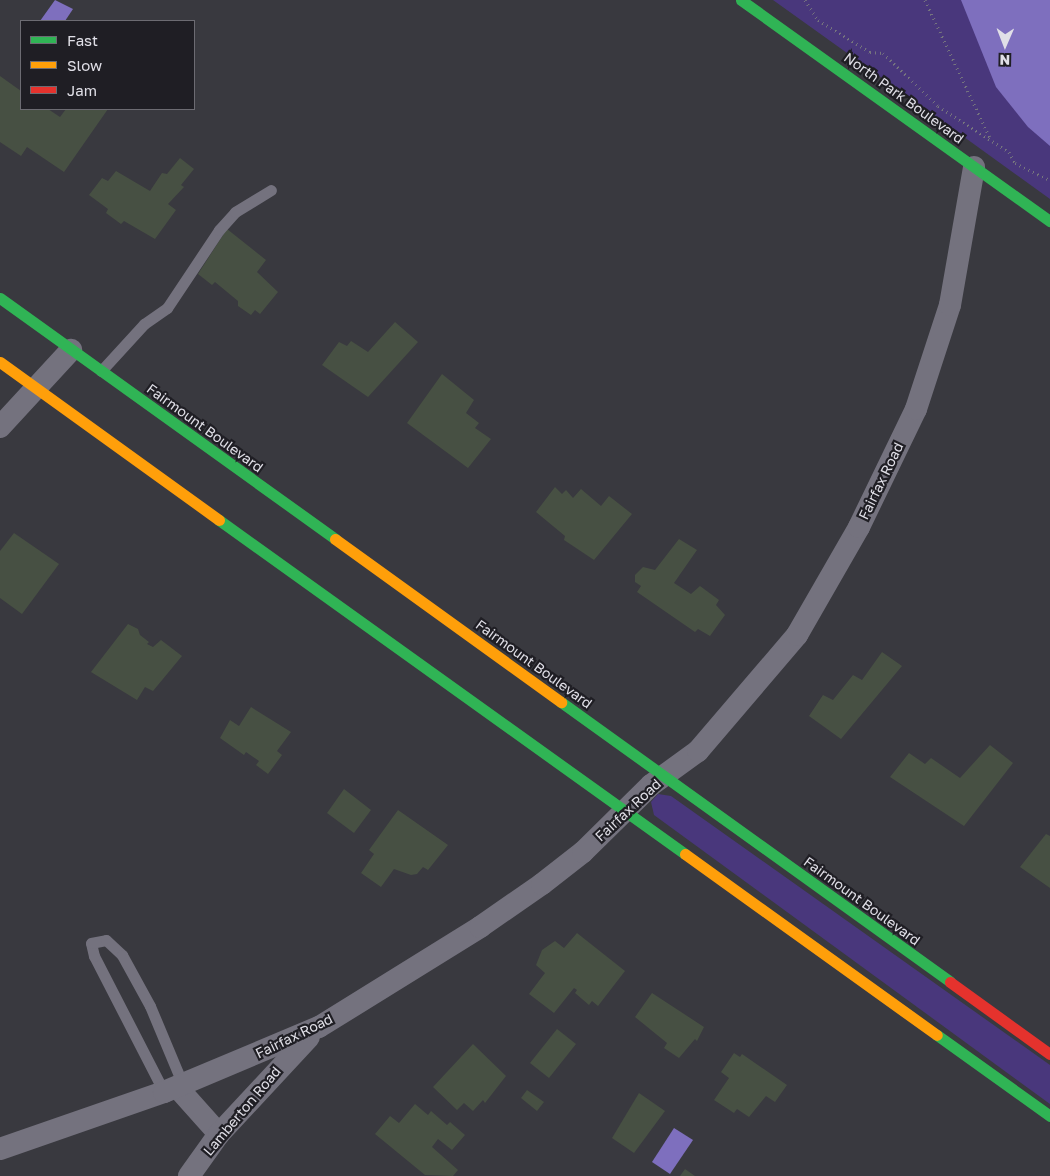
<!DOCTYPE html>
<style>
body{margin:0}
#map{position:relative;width:1050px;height:1176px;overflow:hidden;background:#39393f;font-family:"Golos Text",sans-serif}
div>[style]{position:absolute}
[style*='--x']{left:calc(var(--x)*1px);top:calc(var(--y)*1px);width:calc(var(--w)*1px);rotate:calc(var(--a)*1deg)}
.green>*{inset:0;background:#49377c}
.water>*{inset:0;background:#7e6fbe}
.building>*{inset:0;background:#475043}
.path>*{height:3px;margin-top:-1.5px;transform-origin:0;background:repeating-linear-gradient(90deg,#76757e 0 1px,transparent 0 5px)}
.lane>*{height:11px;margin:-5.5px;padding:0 5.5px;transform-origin:5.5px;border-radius:5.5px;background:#74727e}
.street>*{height:22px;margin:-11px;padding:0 11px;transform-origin:11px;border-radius:11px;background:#74727e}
.fast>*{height:11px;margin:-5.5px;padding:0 5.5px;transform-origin:5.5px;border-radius:5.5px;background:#30b455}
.slow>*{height:11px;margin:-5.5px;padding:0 5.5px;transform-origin:5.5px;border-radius:5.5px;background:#ff9f0a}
.jam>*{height:11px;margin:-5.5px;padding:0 5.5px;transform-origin:5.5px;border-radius:5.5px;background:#e5322d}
span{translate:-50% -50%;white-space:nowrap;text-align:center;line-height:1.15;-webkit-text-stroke:4.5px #1f1e24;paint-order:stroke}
.street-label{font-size:14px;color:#e0dfe7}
.legend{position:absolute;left:20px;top:20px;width:175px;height:90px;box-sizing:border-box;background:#1f1e24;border:1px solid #6c6b72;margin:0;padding:6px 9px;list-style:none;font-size:15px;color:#e0dfe7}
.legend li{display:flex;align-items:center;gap:10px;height:25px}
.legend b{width:25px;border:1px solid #6c6b72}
.north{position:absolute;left:980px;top:20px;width:50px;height:50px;-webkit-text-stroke:4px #1f1e24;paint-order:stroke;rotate:181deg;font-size:14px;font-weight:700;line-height:20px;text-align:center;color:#e0dfe7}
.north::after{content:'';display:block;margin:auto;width:18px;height:22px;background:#e0dfe7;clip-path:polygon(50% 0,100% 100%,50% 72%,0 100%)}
</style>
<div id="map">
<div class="green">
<div style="clip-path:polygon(773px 0,1050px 0,1050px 199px,935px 116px)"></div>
<div style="clip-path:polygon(658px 794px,671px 796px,1050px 1065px,1050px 1104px,654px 815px,651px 802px)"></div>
</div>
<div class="water">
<div style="clip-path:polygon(55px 0,73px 9px,65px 21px,40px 21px)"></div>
<div style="clip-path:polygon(961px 0,1050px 0,1050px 146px,1028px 127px,996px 87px)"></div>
<div style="clip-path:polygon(674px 1128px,693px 1140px,670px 1174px,652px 1162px)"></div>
</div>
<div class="building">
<div style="clip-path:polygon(0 76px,21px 91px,21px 109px,48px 109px,60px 117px,66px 109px,108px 109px,64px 172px,27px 147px,21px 156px,0 142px)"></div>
<div style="clip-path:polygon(180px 158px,194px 169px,181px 185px,184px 187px,168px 204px,176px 210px,155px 239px,124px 221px,121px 224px,106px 213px,108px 209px,89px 195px,102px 178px,108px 181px,116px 171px,150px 191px,162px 173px,167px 174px)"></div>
<div style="clip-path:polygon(227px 229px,266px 260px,257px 272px,278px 292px,260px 314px,255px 310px,251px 315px,238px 306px,238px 301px,215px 282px,212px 285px,198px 274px)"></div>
<div style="clip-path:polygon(395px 322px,418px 342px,368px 397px,322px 365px,339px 342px,347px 346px,351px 341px,368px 352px)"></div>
<div style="clip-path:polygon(442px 374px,474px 400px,466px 413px,479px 423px,475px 428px,491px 439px,468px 468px,407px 423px)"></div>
<div style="clip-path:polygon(555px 487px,562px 494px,566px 490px,573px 498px,581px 489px,601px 506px,609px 496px,632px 514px,594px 560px,564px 540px,565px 536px,536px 512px)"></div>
<div style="clip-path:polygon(14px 533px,59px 564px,22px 614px,0 598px,0 551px)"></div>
<div style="clip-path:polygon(679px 539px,697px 550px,674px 583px,691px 594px,700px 586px,719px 600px,716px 605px,725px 615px,710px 636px,698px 629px,695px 632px,637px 592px,641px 586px,635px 582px,635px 575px,643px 567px,655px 570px)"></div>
<div style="clip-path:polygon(128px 624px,138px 629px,140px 635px,149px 642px,147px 644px,153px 647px,161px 640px,182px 656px,153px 691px,145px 687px,137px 700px,91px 672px)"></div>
<div style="clip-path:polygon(882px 652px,902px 666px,841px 739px,809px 716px,823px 695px,833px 700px,853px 675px,862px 680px)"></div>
<div style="clip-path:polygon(251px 707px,291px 732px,277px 751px,282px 755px,268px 774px,256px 765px,259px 761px,246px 752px,244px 755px,220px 738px,230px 720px,239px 726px)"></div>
<div style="clip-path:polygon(990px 745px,1013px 763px,964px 826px,890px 777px,909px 753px,925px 764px,931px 758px,960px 778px)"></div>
<div style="clip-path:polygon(344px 789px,371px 810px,354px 833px,327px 813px)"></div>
<div style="clip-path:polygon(398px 810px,448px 845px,428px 870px,423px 867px,417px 874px,411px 875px,394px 869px,381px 887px,361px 873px,374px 854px,369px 850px)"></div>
<div style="clip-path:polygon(1046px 834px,1050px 836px,1050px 888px,1020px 867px)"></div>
<div style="clip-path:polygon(577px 933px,625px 971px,598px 1006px,592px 1001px,589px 1005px,575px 993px,577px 990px,574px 988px,554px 1013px,529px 994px,545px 973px,536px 965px,542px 950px,555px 941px,564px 948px)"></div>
<div style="clip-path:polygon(652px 993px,704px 1027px,697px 1041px,695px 1039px,679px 1058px,664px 1048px,667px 1043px,635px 1017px)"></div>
<div style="clip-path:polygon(557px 1029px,576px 1044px,549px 1078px,530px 1063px)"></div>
<div style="clip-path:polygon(473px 1044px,506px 1076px,485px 1103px,483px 1100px,473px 1111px,464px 1103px,457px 1110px,433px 1087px)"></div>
<div style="clip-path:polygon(734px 1053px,740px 1057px,742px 1054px,787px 1085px,775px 1102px,766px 1096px,749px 1117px,737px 1109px,734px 1113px,714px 1100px,729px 1078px,721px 1072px)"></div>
<div style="clip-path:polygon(527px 1090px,544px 1102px,537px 1111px,521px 1098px)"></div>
<div style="clip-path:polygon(639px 1093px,665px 1111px,634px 1153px,612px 1138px)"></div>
<div style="clip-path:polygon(415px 1104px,428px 1115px,431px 1111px,447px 1125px,450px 1122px,465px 1135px,452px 1150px,438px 1139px,432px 1147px,458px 1170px,453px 1176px,425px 1175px,375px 1134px,390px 1116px,399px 1123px)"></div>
<div style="clip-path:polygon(685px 1169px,695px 1176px,680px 1176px)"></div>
</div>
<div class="path">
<div style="--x:805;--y:0;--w:24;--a:57"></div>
<div style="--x:818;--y:20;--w:61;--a:31.6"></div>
<div style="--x:870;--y:52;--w:13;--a:4"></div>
<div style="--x:883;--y:53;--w:76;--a:43.9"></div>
<div style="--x:938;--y:106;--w:85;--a:32.9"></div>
<div style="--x:1009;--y:152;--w:13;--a:61"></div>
<div style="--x:1015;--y:163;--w:39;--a:26"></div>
<div style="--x:925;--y:0;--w:153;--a:64.8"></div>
</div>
<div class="lane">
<div style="--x:101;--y:371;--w:64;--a:-47.5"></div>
<div style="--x:144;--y:324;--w:28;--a:-35"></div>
<div style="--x:167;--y:308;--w:94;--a:-56.3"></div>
<div style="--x:219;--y:230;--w:24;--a:-48"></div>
<div style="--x:235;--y:212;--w:42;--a:-31.4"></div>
<div style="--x:164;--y:1092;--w:153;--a:-117.2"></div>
<div style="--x:94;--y:956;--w:13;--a:-103"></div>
<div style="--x:91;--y:943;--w:15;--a:-11"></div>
<div style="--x:106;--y:940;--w:22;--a:43"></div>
<div style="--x:122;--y:955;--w:58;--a:61.2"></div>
<div style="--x:150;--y:1006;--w:86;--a:67.3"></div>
</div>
<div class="street">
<div style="--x:0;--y:427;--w:105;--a:-47.3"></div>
<div style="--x:177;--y:1087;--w:63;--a:48.2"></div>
<div style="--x:0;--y:1149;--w:174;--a:-19.2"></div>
<div style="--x:164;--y:1092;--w:168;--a:-22.8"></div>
<div style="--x:319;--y:1027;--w:190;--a:-31.8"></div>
<div style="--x:480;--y:927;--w:75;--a:-34.7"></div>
<div style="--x:542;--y:884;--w:52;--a:-38"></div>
<div style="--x:583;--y:852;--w:95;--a:-44.6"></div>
<div style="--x:651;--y:785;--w:58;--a:-35.9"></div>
<div style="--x:698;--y:751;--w:153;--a:-49.5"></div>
<div style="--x:797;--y:635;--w:125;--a:-60.1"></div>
<div style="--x:859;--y:527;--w:131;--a:-64.2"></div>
<div style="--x:916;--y:409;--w:109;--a:-71.9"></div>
<div style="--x:950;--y:305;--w:140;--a:-80.1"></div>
<div style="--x:189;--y:1176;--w:52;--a:-54.5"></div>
<div style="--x:219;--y:1134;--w:132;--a:-47.1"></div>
</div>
<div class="fast">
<div style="--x:741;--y:0;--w:380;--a:35.6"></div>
<div style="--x:0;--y:298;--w:413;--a:35.7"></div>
<div style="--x:219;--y:520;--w:573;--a:35.63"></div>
<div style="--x:561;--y:702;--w:479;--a:35.7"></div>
<div style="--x:937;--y:1035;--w:139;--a:35.6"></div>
</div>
<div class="slow">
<div style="--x:0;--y:362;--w:270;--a:35.8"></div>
<div style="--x:335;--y:539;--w:279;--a:35.8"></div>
<div style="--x:685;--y:854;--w:310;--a:35.7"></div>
</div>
<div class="jam">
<div style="--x:950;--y:982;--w:123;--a:35.8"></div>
</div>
<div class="street-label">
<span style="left:904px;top:98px;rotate:36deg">North Park Boulevard</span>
<span style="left:205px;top:428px;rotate:36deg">Fairmount Boulevard</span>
<span style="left:881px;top:481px;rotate:-64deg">Fairfax Road</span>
<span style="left:534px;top:664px;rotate:36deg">Fairmount Boulevard</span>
<span style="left:628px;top:810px;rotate:-43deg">Fairfax Road</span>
<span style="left:862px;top:901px;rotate:36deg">Fairmount Boulevard</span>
<span style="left:294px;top:1036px;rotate:-26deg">Fairfax Road</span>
<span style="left:242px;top:1111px;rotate:-50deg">Lamberton Road</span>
</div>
<ul class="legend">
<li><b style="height:6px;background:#30b455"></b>Fast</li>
<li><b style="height:6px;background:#ff9f0a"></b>Slow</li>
<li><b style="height:6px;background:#e5322d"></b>Jam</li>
</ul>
<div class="north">N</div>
</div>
